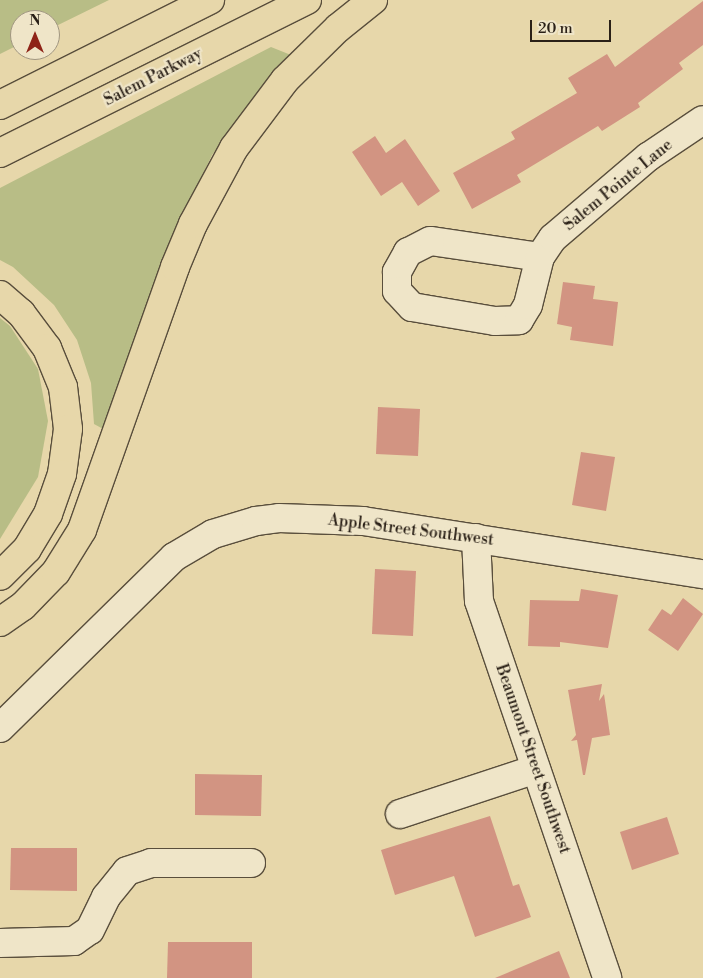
<!DOCTYPE html>
<style>
body{margin:0}
#map{position:relative;width:703px;height:978px;overflow:hidden;background:#e7d7aa;font-family:"Libre Bodoni",serif}
div>[style]{position:absolute}
[style*='--x']{left:calc(var(--x)*1px);top:calc(var(--y)*1px);width:calc(var(--w)*1px);rotate:calc(var(--a)*1deg)}
.green>*{inset:0;background:#b8bd86}
.building>*{inset:0;background:#d29482}
.roads{filter:drop-shadow(1px 0 #594e3c) drop-shadow(-1px 0 #594e3c) drop-shadow(0 1px #594e3c) drop-shadow(0 -1px #594e3c)}
.minor>*{height:28px;margin:-14px;padding:0 14px;transform-origin:14px;border-radius:14px;background:#efe5c8}
.highway>*{height:28px;margin:-14px;padding:0 14px;transform-origin:14px;border-radius:14px;background:#e7d7aa}
span{translate:-50% -50%;white-space:nowrap;text-align:center;line-height:1.15;-webkit-text-stroke:4.5px #efe5c8;paint-order:stroke}
.street-label{font-size:16px;color:#2a2017}
.north{position:absolute;left:10px;top:10px;width:50px;height:50px;box-sizing:border-box;background:#efe5c8;border:1px solid #a09681;border-radius:50%;rotate:0deg;font-size:14px;font-weight:700;line-height:20px;text-align:center;color:#2a2017}
.north::after{content:'';display:block;margin:auto;width:18px;height:22px;background:#8f2418;clip-path:polygon(50% 0,100% 100%,50% 72%,0 100%)}
.scale{position:absolute;left:530px;top:20px;width:81px;height:22px;box-sizing:border-box;border:2px solid #2a2017;border-top:0;padding-left:6px;font-size:15px;line-height:18px;white-space:nowrap;color:#2a2017;-webkit-text-stroke:4px #efe5c8;paint-order:stroke}
</style>
<div id="map">
<div class="green">
<div style="clip-path:polygon(0 0,109px 0,50px 29px,50px 20px,20px 20px,20px 44px,0 54px)"></div>
<div style="clip-path:polygon(271px 47px,291px 55px,261px 87px,212px 155px,175px 234px,105px 430px,94px 424px,91px 383px,77px 340px,54px 305px,13px 267px,0 260px,0 188px)"></div>
<div style="clip-path:polygon(0 318px,10px 326px,38px 369px,48px 421px,38px 477px,0 539px)"></div>
</div>
<div class="building">
<div style="clip-path:polygon(703px 1px,703px 45px,679px 63px,683px 69px,638px 103px,640px 107px,602px 131px,598px 126px,517px 175px,521px 182px,472px 209px,453px 173px,515px 139px,511px 132px,577px 93px,568px 78px,607px 54px,615px 67px)"></div>
<div style="clip-path:polygon(375px 136px,386px 153px,405px 139px,440px 191px,418px 206px,402px 182px,381px 196px,352px 152px)"></div>
<div style="clip-path:polygon(563px 282px,595px 286px,593px 299px,618px 302px,613px 346px,570px 340px,572px 327px,557px 324px)"></div>
<div style="clip-path:polygon(378px 407px,420px 409px,418px 456px,376px 454px)"></div>
<div style="clip-path:polygon(581px 452px,615px 457px,606px 511px,572px 505px)"></div>
<div style="clip-path:polygon(375px 569px,416px 571px,413px 636px,372px 634px)"></div>
<div style="clip-path:polygon(581px 589px,618px 595px,608px 648px,560px 642px,560px 647px,528px 646px,530px 600px,579px 601px)"></div>
<div style="clip-path:polygon(683px 598px,703px 614px,678px 651px,648px 630px,662px 609px,671px 615px)"></div>
<div style="clip-path:polygon(602px 684px,599px 701px,604px 694px,610px 735px,592px 738px,585px 775px,583px 775px,577px 740px,571px 741px,576px 735px,568px 690px)"></div>
<div style="clip-path:polygon(195px 774px,262px 775px,261px 816px,195px 815px)"></div>
<div style="clip-path:polygon(490px 816px,513px 886px,519px 884px,531px 917px,475px 937px,454px 876px,395px 895px,381px 850px)"></div>
<div style="clip-path:polygon(667px 817px,679px 854px,632px 870px,620px 832px)"></div>
<div style="clip-path:polygon(11px 848px,77px 848px,77px 891px,10px 890px)"></div>
<div style="clip-path:polygon(168px 942px,252px 942px,252px 978px,167px 978px)"></div>
<div style="clip-path:polygon(559px 951px,570px 978px,495px 978px)"></div>
</div>
<div class="roads">
<div class="minor">
<div style="--x:540;--y:257;--w:111;--a:-171.7"></div>
<div style="--x:430;--y:241;--w:25;--a:153"></div>
<div style="--x:408;--y:252;--w:23;--a:119"></div>
<div style="--x:397;--y:272;--w:19;--a:90"></div>
<div style="--x:397;--y:291;--w:22;--a:47"></div>
<div style="--x:412;--y:307;--w:84;--a:9.6"></div>
<div style="--x:495;--y:321;--w:24;--a:-2"></div>
<div style="--x:519;--y:320;--w:17;--a:-59"></div>
<div style="--x:528;--y:305;--w:49;--a:-76"></div>
<div style="--x:540;--y:257;--w:23;--a:-56"></div>
<div style="--x:553;--y:238;--w:125;--a:-40.5"></div>
<div style="--x:648;--y:157;--w:66;--a:-33.9"></div>
<div style="--x:476;--y:538;--w:63;--a:87.3"></div>
<div style="--x:479;--y:601;--w:398;--a:71.2"></div>
<div style="--x:0;--y:728;--w:244;--a:-44.5"></div>
<div style="--x:174;--y:557;--w:45;--a:-30.5"></div>
<div style="--x:213;--y:534;--w:45;--a:-16.8"></div>
<div style="--x:256;--y:521;--w:23;--a:-7"></div>
<div style="--x:279;--y:518;--w:84;--a:2"></div>
<div style="--x:363;--y:521;--w:344;--a:8.9"></div>
<div style="--x:400;--y:814;--w:143;--a:-18.3"></div>
<div style="--x:0;--y:943;--w:74;--a:-1.5"></div>
<div style="--x:74;--y:941;--w:19;--a:-35"></div>
<div style="--x:90;--y:930;--w:37;--a:-64"></div>
<div style="--x:106;--y:897;--w:33;--a:-51"></div>
<div style="--x:127;--y:871;--w:25;--a:-18"></div>
<div style="--x:151;--y:863;--w:100;--a:0"></div>
</div>
<div class="highway">
<div style="--x:0;--y:105;--w:235;--a:-26.6"></div>
<div style="--x:0;--y:153;--w:343;--a:-26.5"></div>
<div style="--x:0;--y:295;--w:28;--a:41"></div>
<div style="--x:21;--y:313;--w:44;--a:53.4"></div>
<div style="--x:47;--y:348;--w:42;--a:67.7"></div>
<div style="--x:63;--y:387;--w:42;--a:83.2"></div>
<div style="--x:68;--y:429;--w:45;--a:97.6"></div>
<div style="--x:62;--y:474;--w:42;--a:109.3"></div>
<div style="--x:48;--y:514;--w:41;--a:121"></div>
<div style="--x:27;--y:549;--w:38;--a:135"></div>
<div style="--x:0;--y:622;--w:28;--a:-35"></div>
<div style="--x:23;--y:606;--w:47;--a:-45.9"></div>
<div style="--x:56;--y:572;--w:49;--a:-58.2"></div>
<div style="--x:82;--y:530;--w:279;--a:-70.5"></div>
<div style="--x:175;--y:267;--w:47;--a:-67.3"></div>
<div style="--x:193;--y:224;--w:86;--a:-61.7"></div>
<div style="--x:234;--y:148;--w:85;--a:-53.1"></div>
<div style="--x:285;--y:80;--w:74;--a:-44.5"></div>
<div style="--x:338;--y:28;--w:45;--a:-38.7"></div>
</div>
</div>
<div class="street-label">
<span style="left:153px;top:77px;rotate:-27deg">Salem Parkway</span>
<span style="left:618px;top:185px;rotate:-39deg">Salem Pointe Lane</span>
<span style="left:411px;top:530px;rotate:7deg">Apple Street Southwest</span>
<span style="left:533px;top:759px;rotate:71deg">Beaumont Street Southwest</span>
</div>
<div class="north">N</div>
<div class="scale">20 m</div>
</div>
